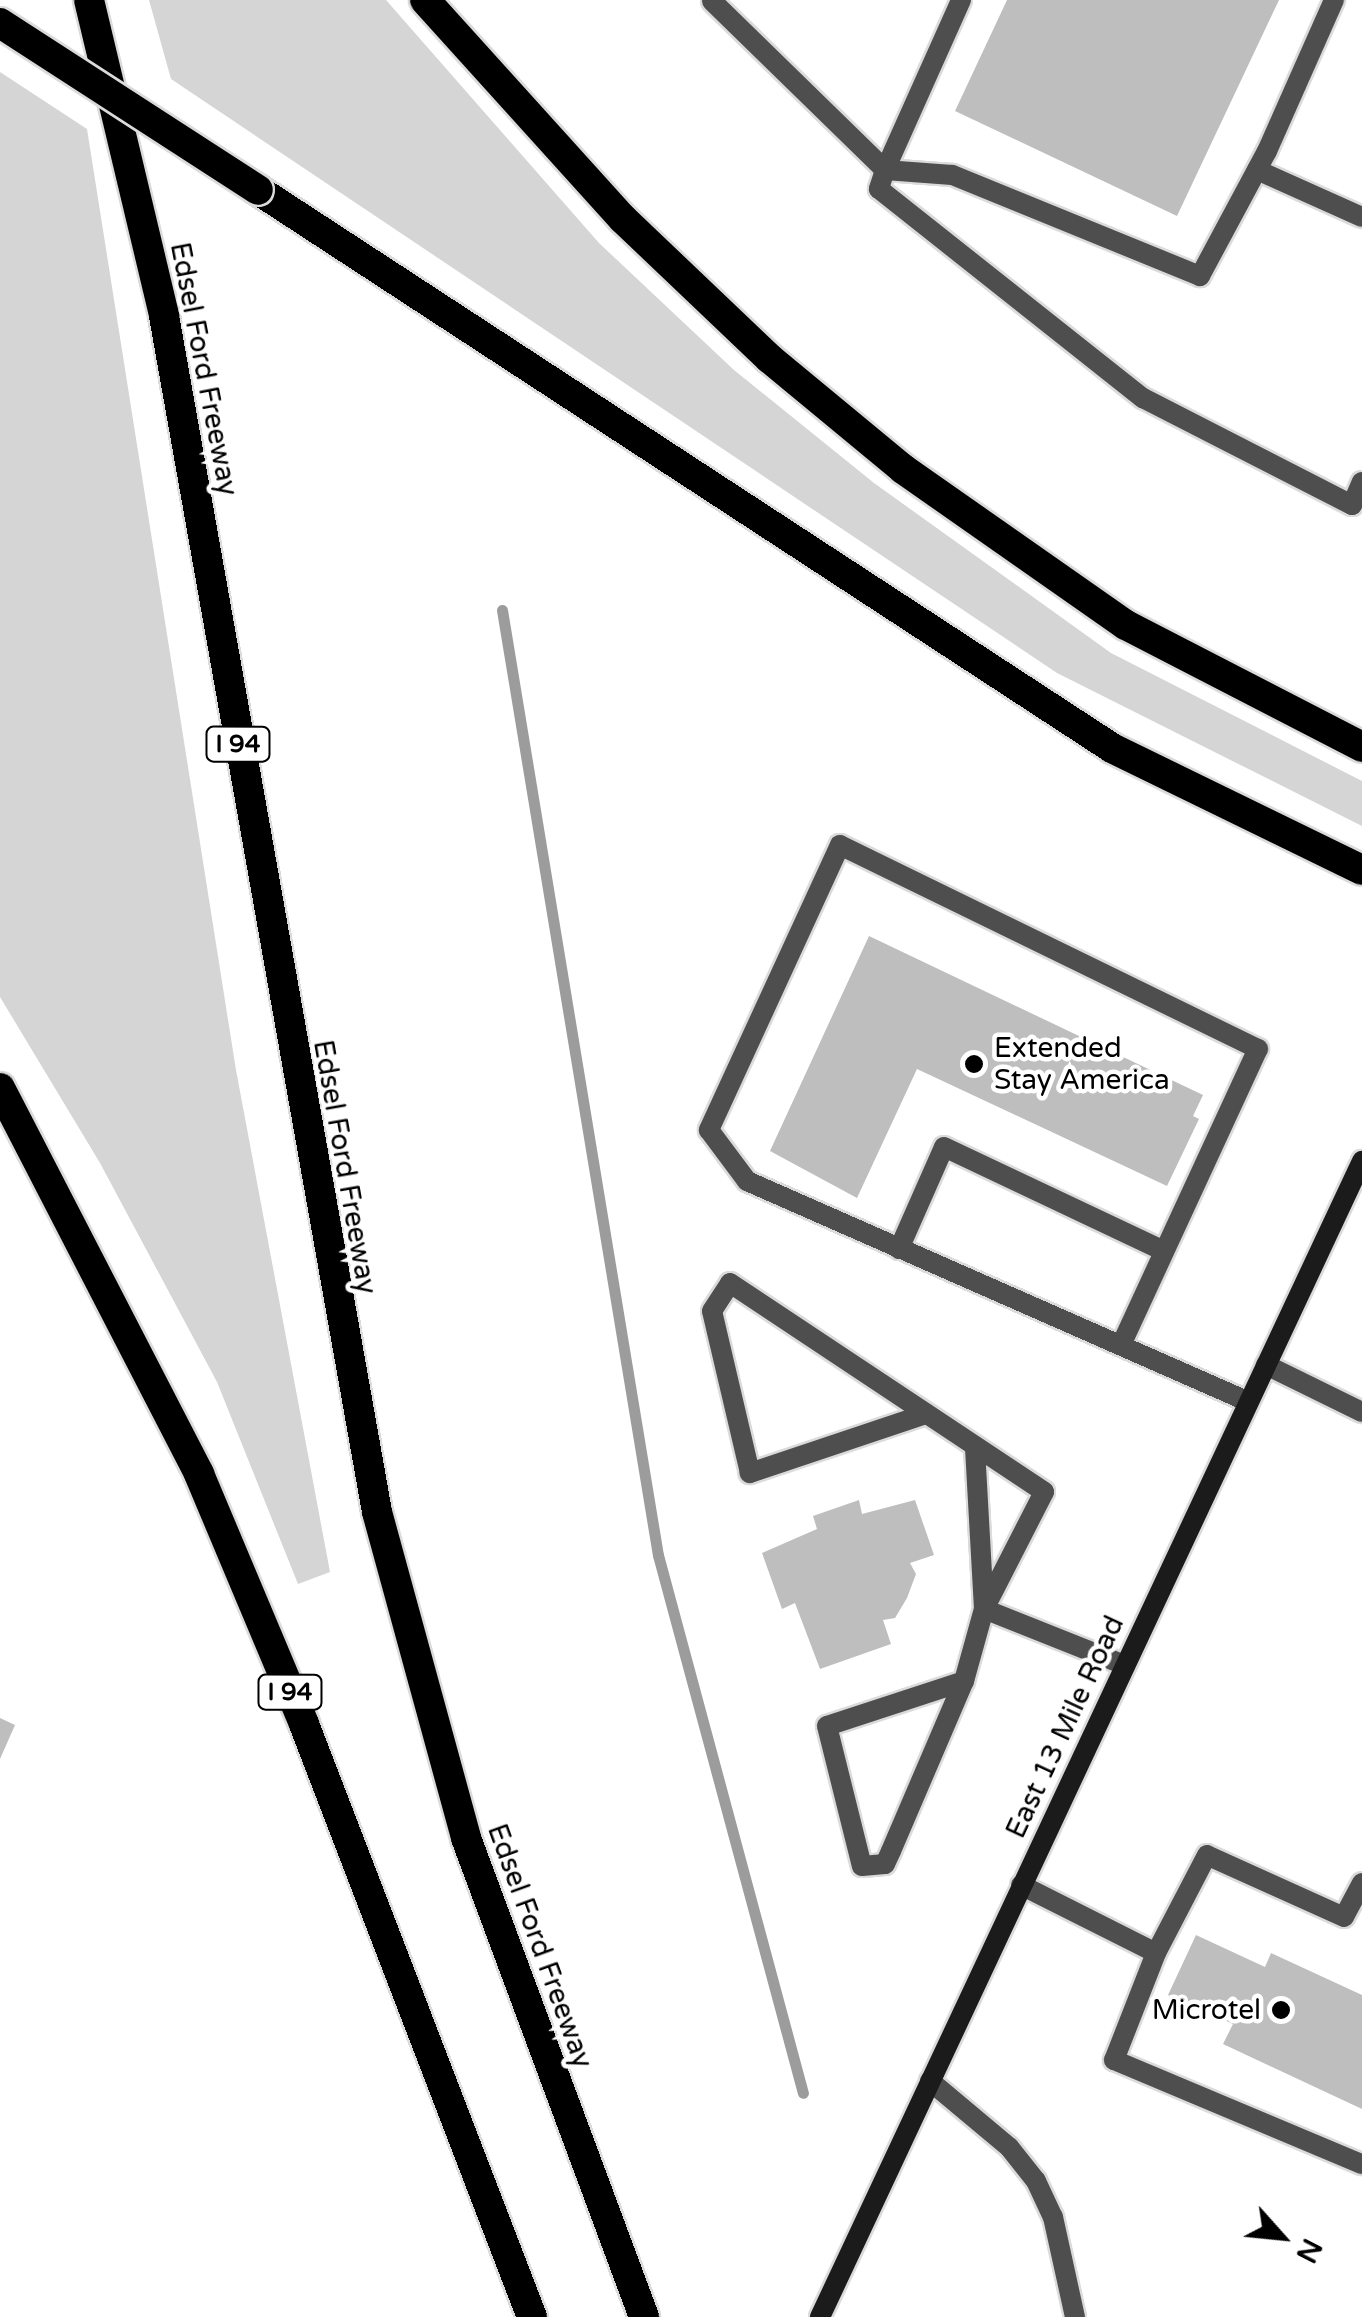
<!DOCTYPE html>
<style>
body{margin:0}
#map{position:relative;width:1362px;height:2317px;overflow:hidden;background:#fff;font-family:"Varela Round",sans-serif}
div>[style]{position:absolute}
[style*='--x']{left:calc(var(--x)*1px);top:calc(var(--y)*1px);width:calc(var(--w)*1px);rotate:calc(var(--a)*1deg)}
.green>*{inset:0;background:#d5d5d5}
.stream>*{height:11px;margin:-5.5px;padding:0 5.5px;transform-origin:5.5px;border-radius:5.5px;background:#9c9c9c}
.building>*{inset:0;background:#bebebe}
.roads{filter:drop-shadow(2px 0 #dbdbdb) drop-shadow(-2px 0 #dbdbdb) drop-shadow(0 2px #dbdbdb) drop-shadow(0 -2px #dbdbdb)}
.lane>*{height:20px;margin:-10px;padding:0 10px;transform-origin:10px;border-radius:10px;background:#4e4e4e}
.street>*{height:20px;margin:-10px;padding:0 10px;transform-origin:10px;border-radius:10px;background:#4e4e4e}
.secondary>*{height:20px;margin:-10px;padding:0 10px;transform-origin:10px;border-radius:10px;background:#1b1b1b}
.highway>*{height:30px;margin:-15px;padding:0 15px;transform-origin:15px;border-radius:15px;background:#000}
.bridges{filter:drop-shadow(2px 0 #dbdbdb) drop-shadow(-2px 0 #dbdbdb) drop-shadow(0 2px #dbdbdb) drop-shadow(0 -2px #dbdbdb)}
.highway-bridge>*{height:30px;margin:-15px;padding:0 15px;transform-origin:15px;border-radius:15px;background:#000}
.dots>*{width:28px;height:28px;translate:-50% -50%;box-sizing:border-box;border:5px solid #fff;border-radius:50%}
span{translate:-50% -50%;white-space:nowrap;text-align:center;line-height:1.15;-webkit-text-stroke:9px #fff;paint-order:stroke}
.shield-label span{padding:2px 8px;background:#fff;border:2px solid;border-radius:8px;-webkit-text-stroke-width:0}
.shield-label{font-size:25px;color:#000;font-weight:700}
.street-label{font-size:28px;color:#000}
.poi-label{font-size:28px;color:#000}
.left{translate:0 -50%;text-align:left}
.right{translate:-100% -50%;text-align:right}
.north{position:absolute;left:1232px;top:2187px;width:100px;height:100px;-webkit-text-stroke:8px #fff;paint-order:stroke;rotate:117deg;font-size:28px;font-weight:700;line-height:40px;text-align:center;color:#000}
.north::after{content:'';display:block;margin:auto;width:35px;height:45px;background:#000;clip-path:polygon(50% 0,100% 100%,50% 72%,0 100%)}
</style>
<div id="map">
<div class="green">
<div style="clip-path:polygon(149px 0,386px 0,599px 243px,734px 370px,874px 483px,1111px 653px,1362px 781px,1362px 826px,1057px 673px,171px 79px)"></div>
<div style="clip-path:polygon(0 72px,87px 129px,236px 1070px,330px 1572px,298px 1584px,217px 1382px,100px 1163px,0 997px)"></div>
</div>
<div class="stream">
<div style="--x:502;--y:610;--w:958;--a:80.63"></div>
<div style="--x:658;--y:1555;--w:557;--a:74.92"></div>
</div>
<div class="building">
<div style="clip-path:polygon(1007px 0,1279px 0,1177px 216px,955px 111px)"></div>
<div style="clip-path:polygon(869px 936px,1203px 1095px,1193px 1116px,1199px 1119px,1167px 1186px,917px 1069px,857px 1198px,770px 1151px)"></div>
<div style="clip-path:polygon(859px 1500px,862px 1514px,915px 1500px,934px 1555px,910px 1563px,916px 1574px,907px 1598px,895px 1618px,883px 1620px,891px 1644px,820px 1669px,795px 1603px,782px 1609px,762px 1553px,817px 1529px,813px 1516px)"></div>
<div style="clip-path:polygon(0 1718px,15px 1725px,0 1759px)"></div>
<div style="clip-path:polygon(1196px 1935px,1265px 1967px,1271px 1953px,1362px 1995px,1362px 2109px,1223px 2044px,1233px 2024px,1168px 1995px)"></div>
</div>
<div class="roads">
<div class="lane">
<div style="--x:1334;--y:0;--w:165;--a:113.9"></div>
<div style="--x:1267;--y:151;--w:142;--a:118.2"></div>
<div style="--x:1200;--y:276;--w:268;--a:-157.8"></div>
<div style="--x:952;--y:175;--w:67;--a:-175.7"></div>
<div style="--x:885;--y:170;--w:20;--a:108"></div>
<div style="--x:879;--y:189;--w:337;--a:38.4"></div>
<div style="--x:1143;--y:398;--w:235;--a:27.1"></div>
<div style="--x:1352;--y:505;--w:25;--a:-67"></div>
<div style="--x:712;--y:1;--w:242;--a:44.3"></div>
<div style="--x:885;--y:170;--w:186;--a:-65.9"></div>
<div style="--x:1257;--y:170;--w:115;--a:24.1"></div>
<div style="--x:899;--y:1249;--w:111;--a:-66.2"></div>
<div style="--x:944;--y:1147;--w:243;--a:25.3"></div>
<div style="--x:1122;--y:1343;--w:324;--a:-65.2"></div>
<div style="--x:1258;--y:1049;--w:465;--a:-154"></div>
<div style="--x:840;--y:845;--w:314;--a:114.7"></div>
<div style="--x:709;--y:1130;--w:64;--a:53.3"></div>
<div style="--x:747;--y:1181;--w:548;--a:23.76"></div>
<div style="--x:1266;--y:1365;--w:107;--a:26.1"></div>
<div style="--x:926;--y:1414;--w:186;--a:161.5"></div>
<div style="--x:750;--y:1473;--w:166;--a:-103.2"></div>
<div style="--x:712;--y:1311;--w:33;--a:-57"></div>
<div style="--x:730;--y:1283;--w:377;--a:33.6"></div>
<div style="--x:1044;--y:1492;--w:131;--a:117.1"></div>
<div style="--x:984;--y:1609;--w:152;--a:21.7"></div>
<div style="--x:964;--y:1681;--w:144;--a:161.8"></div>
<div style="--x:827;--y:1726;--w:144;--a:76"></div>
<div style="--x:862;--y:1866;--w:23;--a:-5"></div>
<div style="--x:885;--y:1864;--w:14;--a:-65"></div>
<div style="--x:891;--y:1851;--w:185;--a:-66.8"></div>
<div style="--x:964;--y:1681;--w:75;--a:-74.5"></div>
<div style="--x:984;--y:1609;--w:163;--a:-93.2"></div>
<div style="--x:1362;--y:1883;--w:38;--a:118"></div>
<div style="--x:1344;--y:1917;--w:150;--a:-155.7"></div>
<div style="--x:1207;--y:1855;--w:110;--a:117.5"></div>
<div style="--x:1156;--y:1953;--w:115;--a:111.4"></div>
<div style="--x:1114;--y:2060;--w:269;--a:22.8"></div>
<div style="--x:1021;--y:1885;--w:151;--a:26.7"></div>
</div>
<div class="street">
<div style="--x:930;--y:2081;--w:103;--a:39.9"></div>
<div style="--x:1009;--y:2147;--w:43;--a:51.5"></div>
<div style="--x:1036;--y:2181;--w:40;--a:65"></div>
<div style="--x:1053;--y:2217;--w:102;--a:77.6"></div>
</div>
<div class="secondary">
<div style="--x:820;--y:2317;--w:1277;--a:-64.88"></div>
</div>
<div class="highway">
<div style="--x:89;--y:0;--w:325;--a:76.6"></div>
<div style="--x:164;--y:316;--w:1215;--a:79.9"></div>
<div style="--x:377;--y:1512;--w:338;--a:74.7"></div>
<div style="--x:466;--y:1838;--w:511;--a:69.61"></div>
<div style="--x:425;--y:0;--w:295;--a:47.9"></div>
<div style="--x:623;--y:219;--w:202;--a:43.6"></div>
<div style="--x:769;--y:358;--w:174;--a:39.6"></div>
<div style="--x:903;--y:469;--w:272;--a:35"></div>
<div style="--x:1126;--y:625;--w:266;--a:27.3"></div>
<div style="--x:258;--y:190;--w:1020;--a:33.16"></div>
<div style="--x:1112;--y:748;--w:278;--a:26"></div>
<div style="--x:0;--y:1088;--w:434;--a:62.7"></div>
<div style="--x:199;--y:1474;--w:271;--a:67.2"></div>
<div style="--x:304;--y:1724;--w:635;--a:68.97"></div>
</div>
</div>
<div class="bridges">
<div class="highway-bridge">
<div style="--x:0;--y:23;--w:307;--a:32.9"></div>
</div>
</div>
<div class="dots">
<div style="left:974px;top:1064px;background:#000"></div>
<div style="left:1281px;top:2010px;background:#000"></div>
</div>
<div class="shield-label">
<span style="left:238px;top:744px">I 94</span>
<span style="left:290px;top:1692px">I 94</span>
</div>
<div class="street-label">
<span style="left:204px;top:369px;rotate:79deg">Edsel Ford Freeway</span>
<span style="left:345px;top:1167px;rotate:80deg">Edsel Ford Freeway</span>
<span style="left:1065px;top:1727px;rotate:-65deg">East 13 Mile Road</span>
<span style="left:540px;top:1946px;rotate:70deg">Edsel Ford Freeway</span>
</div>
<div class="poi-label">
<span class="left" style="left:994px;top:1064px">Extended<br>Stay America</span>
<span class="right" style="left:1261px;top:2010px">Microtel</span>
</div>
<div class="north">N</div>
</div>
